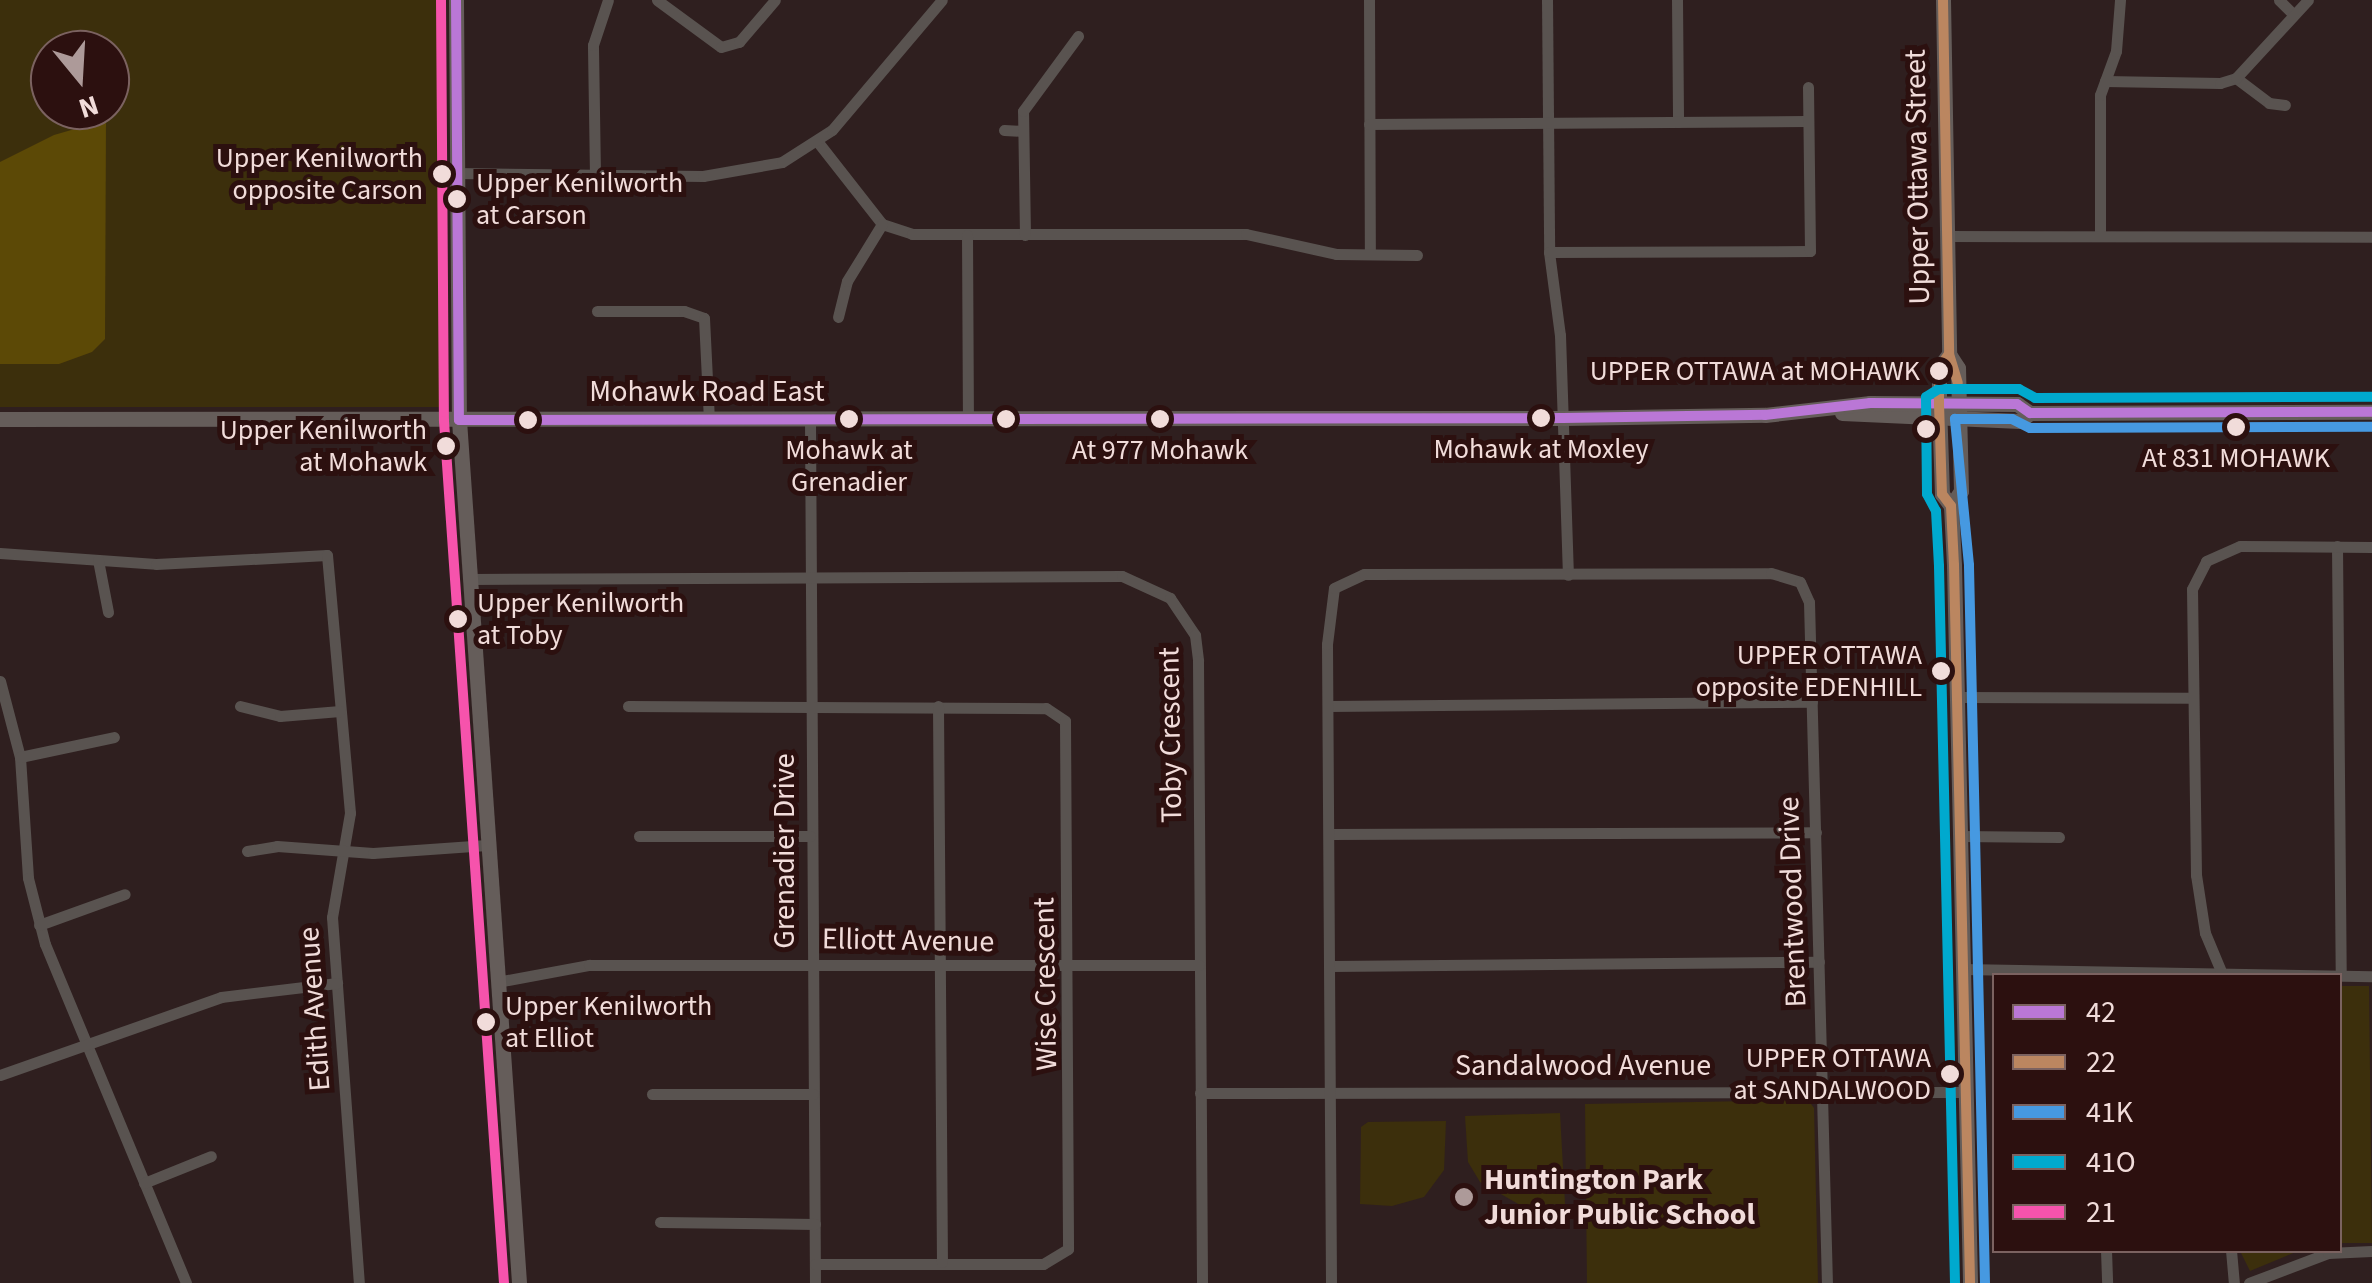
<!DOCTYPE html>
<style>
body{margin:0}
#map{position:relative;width:2372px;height:1283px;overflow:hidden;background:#2f1f1f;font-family:"Source Sans 3",sans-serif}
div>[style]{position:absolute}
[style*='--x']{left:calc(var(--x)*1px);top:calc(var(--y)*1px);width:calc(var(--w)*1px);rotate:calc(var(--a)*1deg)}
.green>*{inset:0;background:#3c2f0c}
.forest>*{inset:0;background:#5c4906}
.street>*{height:11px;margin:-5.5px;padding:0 5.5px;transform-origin:5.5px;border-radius:5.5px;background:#595350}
.secondary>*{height:15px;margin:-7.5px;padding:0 7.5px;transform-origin:7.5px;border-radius:7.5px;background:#655d5a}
.bus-1>*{height:10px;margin:-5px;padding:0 5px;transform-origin:5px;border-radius:5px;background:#ba77d6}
.bus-2>*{height:10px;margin:-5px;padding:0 5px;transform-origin:5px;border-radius:5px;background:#bb8660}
.bus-3>*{height:10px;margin:-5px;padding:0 5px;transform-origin:5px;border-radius:5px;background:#4699e1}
.bus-4>*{height:10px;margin:-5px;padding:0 5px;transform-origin:5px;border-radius:5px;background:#00a9ce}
.bus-5>*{height:10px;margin:-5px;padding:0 5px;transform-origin:5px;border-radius:5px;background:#f653ac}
.dots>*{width:28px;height:28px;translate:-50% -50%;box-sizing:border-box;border:5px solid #2c100f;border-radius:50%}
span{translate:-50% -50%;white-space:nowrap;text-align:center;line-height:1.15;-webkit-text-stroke:10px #2c100f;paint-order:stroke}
.bus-label{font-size:28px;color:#f1dcda}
.right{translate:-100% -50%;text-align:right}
.left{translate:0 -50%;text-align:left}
.street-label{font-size:30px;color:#f1dcda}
.poi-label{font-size:30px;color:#f1dcda;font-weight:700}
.legend{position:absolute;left:1992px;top:973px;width:350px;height:280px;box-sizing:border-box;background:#2c100f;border:2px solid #7b6260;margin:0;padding:12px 18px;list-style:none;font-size:30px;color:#f1dcda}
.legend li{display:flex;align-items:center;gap:20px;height:50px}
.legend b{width:50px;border:2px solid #7b6260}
.north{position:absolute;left:30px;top:30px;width:100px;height:100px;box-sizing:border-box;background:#2c100f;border:2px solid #7b6260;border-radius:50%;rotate:162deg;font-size:28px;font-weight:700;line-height:40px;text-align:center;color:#f1dcda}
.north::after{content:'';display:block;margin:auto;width:35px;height:45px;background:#ad9a99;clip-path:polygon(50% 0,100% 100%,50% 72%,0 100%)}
</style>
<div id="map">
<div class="green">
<div style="clip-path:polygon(evenodd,0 0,444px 0,444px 407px,0 407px,0 0,50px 50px,110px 50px,110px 110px,50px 110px,50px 50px)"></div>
<div style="clip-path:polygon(2340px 986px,2369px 986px,2372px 1243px,2340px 1243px)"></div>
<div style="clip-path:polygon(1808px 1100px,1814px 1108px,1818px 1283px,1587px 1283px,1585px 1104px)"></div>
<div style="clip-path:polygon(1560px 1113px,1565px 1204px,1520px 1205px,1480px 1182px,1468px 1162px,1465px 1116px)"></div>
<div style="clip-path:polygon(1446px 1121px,1444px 1170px,1424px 1197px,1392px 1206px,1360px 1204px,1361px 1127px,1368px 1122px)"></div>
<div style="clip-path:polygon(2240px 1251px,2240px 1250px,2298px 1251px,2250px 1271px)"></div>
</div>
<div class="forest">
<div style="clip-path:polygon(106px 120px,105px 339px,92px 352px,59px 364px,0 364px,0 162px,54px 135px)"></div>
</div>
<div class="street">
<div style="--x:657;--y:0;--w:79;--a:36.3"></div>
<div style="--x:721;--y:47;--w:19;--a:-16"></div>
<div style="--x:739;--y:42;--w:55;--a:-49.4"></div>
<div style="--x:1369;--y:0;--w:254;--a:89.8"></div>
<div style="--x:1547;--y:0;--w:252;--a:89.5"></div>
<div style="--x:1549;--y:252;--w:84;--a:82.5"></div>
<div style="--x:1560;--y:335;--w:240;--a:88.1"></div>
<div style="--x:1677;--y:0;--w:122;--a:89.5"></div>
<div style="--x:2279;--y:0;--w:20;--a:45"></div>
<div style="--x:2236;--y:78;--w:41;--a:37.1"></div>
<div style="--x:2269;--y:103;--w:16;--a:7"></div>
<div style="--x:2105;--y:81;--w:115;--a:1"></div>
<div style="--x:2220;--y:83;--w:17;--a:-17"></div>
<div style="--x:2236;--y:78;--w:106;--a:-47.3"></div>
<div style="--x:1369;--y:124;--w:437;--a:-0.4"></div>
<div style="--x:1004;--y:130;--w:18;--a:3"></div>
<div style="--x:817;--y:141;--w:105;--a:51.9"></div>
<div style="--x:882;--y:224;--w:32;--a:18"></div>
<div style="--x:912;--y:234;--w:334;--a:0"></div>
<div style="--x:1246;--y:234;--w:92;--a:12.5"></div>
<div style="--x:1336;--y:254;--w:81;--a:0.7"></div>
<div style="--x:456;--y:173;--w:247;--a:0.7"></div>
<div style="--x:703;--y:176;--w:80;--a:-10"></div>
<div style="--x:782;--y:162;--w:59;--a:-32.6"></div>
<div style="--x:832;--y:130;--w:170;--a:-49.8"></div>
<div style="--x:595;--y:175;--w:130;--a:-90.9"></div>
<div style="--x:593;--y:45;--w:47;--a:-71.6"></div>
<div style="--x:2100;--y:234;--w:139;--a:-90"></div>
<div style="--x:2100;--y:95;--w:47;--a:-70"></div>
<div style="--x:2116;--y:51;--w:51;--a:-85.5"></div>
<div style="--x:967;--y:235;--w:185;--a:89.7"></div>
<div style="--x:1025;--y:235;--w:124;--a:-90.9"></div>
<div style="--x:1023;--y:111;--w:93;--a:-53.7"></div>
<div style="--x:1946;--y:236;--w:426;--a:0.1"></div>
<div style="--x:1549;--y:252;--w:261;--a:-0.2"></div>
<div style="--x:1810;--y:251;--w:164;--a:-90.7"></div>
<div style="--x:597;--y:311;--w:87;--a:0"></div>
<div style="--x:684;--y:311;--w:21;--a:19"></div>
<div style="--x:704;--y:318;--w:101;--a:87.2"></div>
<div style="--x:838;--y:317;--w:37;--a:-76"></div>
<div style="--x:847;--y:281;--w:67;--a:-58.4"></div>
<div style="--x:810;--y:418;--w:865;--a:89.67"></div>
<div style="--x:2337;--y:546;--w:429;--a:89.5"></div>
<div style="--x:0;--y:553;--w:156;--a:4"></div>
<div style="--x:156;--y:564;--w:171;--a:-3"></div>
<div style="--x:327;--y:555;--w:259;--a:84.9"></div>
<div style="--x:350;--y:813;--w:106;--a:99.8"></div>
<div style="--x:332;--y:917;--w:367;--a:85.8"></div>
<div style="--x:98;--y:560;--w:53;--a:79.1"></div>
<div style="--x:471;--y:579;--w:651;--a:-0.26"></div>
<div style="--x:1122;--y:576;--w:53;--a:24.6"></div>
<div style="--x:1170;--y:598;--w:45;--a:56"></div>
<div style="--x:1195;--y:635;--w:26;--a:83"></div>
<div style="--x:1198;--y:661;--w:622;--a:89.63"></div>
<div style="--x:0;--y:681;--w:79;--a:75.3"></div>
<div style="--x:20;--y:757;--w:121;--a:86.2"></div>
<div style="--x:28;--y:878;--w:68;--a:75.6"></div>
<div style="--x:45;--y:944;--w:367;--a:67.4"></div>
<div style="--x:1957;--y:697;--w:235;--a:0.2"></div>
<div style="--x:240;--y:706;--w:41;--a:14"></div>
<div style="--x:280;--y:716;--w:60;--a:-4.8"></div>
<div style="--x:628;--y:706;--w:418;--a:0.3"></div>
<div style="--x:1046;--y:708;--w:23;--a:34"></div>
<div style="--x:1065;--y:721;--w:528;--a:89.67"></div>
<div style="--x:1068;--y:1249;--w:29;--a:149"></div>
<div style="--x:1043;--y:1264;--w:228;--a:180"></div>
<div style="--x:938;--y:706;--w:556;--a:89.59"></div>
<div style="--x:1328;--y:706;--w:484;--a:-0.5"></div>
<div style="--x:20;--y:757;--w:96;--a:-12"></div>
<div style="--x:1329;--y:834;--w:487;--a:-0.2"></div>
<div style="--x:639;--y:836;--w:171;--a:0"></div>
<div style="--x:1960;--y:836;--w:99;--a:0.6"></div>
<div style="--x:247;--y:851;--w:30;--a:-9"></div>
<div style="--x:277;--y:846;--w:96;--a:4.2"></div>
<div style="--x:373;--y:853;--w:114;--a:-4"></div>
<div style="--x:39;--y:925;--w:91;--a:-19.8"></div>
<div style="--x:1331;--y:966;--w:488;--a:-0.5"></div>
<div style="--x:1963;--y:969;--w:409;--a:1"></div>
<div style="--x:2223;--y:976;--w:47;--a:-112.7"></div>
<div style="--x:2205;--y:933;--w:59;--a:-98.8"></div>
<div style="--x:2196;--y:875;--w:286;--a:-90.8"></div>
<div style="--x:2192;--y:589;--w:31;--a:-63"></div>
<div style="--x:2206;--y:561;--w:37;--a:-24"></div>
<div style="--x:2240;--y:546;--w:132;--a:0.4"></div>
<div style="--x:497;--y:982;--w:94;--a:-10.5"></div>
<div style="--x:589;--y:965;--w:610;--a:0"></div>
<div style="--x:0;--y:1075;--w:234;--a:-19.4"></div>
<div style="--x:221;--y:997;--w:117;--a:-6.9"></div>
<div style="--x:1200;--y:1093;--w:766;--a:-0.07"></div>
<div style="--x:652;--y:1094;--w:161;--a:0"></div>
<div style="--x:144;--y:1183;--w:72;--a:-21.9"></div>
<div style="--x:660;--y:1222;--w:155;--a:0.7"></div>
<div style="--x:2106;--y:1250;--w:33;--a:88"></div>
<div style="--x:2231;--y:1250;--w:33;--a:85"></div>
<div style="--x:1331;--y:1283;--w:639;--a:-90.36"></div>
<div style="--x:1327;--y:644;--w:56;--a:-82.9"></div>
<div style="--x:1334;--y:588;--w:33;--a:-25"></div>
<div style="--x:1364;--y:574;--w:407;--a:-0.1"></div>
<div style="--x:1771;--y:573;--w:30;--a:17"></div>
<div style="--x:1800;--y:582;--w:22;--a:66"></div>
<div style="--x:1809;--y:602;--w:681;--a:88.49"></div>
<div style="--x:2249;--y:1283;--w:85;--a:-20.8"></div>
<div style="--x:2328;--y:1253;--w:44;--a:-2.6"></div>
</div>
<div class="secondary">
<div style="--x:456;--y:0;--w:420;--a:89.6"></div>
<div style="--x:459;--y:420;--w:865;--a:86.02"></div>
<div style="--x:1943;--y:0;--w:354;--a:89"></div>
<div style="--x:1949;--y:354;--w:17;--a:57"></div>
<div style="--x:1958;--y:368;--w:123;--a:88.6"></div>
<div style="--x:1961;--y:491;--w:18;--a:124"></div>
<div style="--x:1949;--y:354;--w:17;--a:126"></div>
<div style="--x:1939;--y:368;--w:36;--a:90"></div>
<div style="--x:1939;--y:404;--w:90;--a:88.1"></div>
<div style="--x:1942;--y:494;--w:15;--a:53"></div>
<div style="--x:1951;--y:506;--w:59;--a:87.1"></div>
<div style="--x:1954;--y:565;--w:718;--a:88.72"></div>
<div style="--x:1842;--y:413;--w:178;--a:2.6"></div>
<div style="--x:2020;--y:421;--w:13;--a:-39"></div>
<div style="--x:0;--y:419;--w:1563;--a:-0.04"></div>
<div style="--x:1563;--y:418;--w:202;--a:-0.9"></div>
<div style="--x:1765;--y:415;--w:106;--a:-6.5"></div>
<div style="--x:1870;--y:403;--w:147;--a:0.4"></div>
<div style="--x:2017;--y:404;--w:16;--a:35"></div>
<div style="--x:2030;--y:413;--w:342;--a:-0.2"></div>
</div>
<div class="bus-1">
<div style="--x:456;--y:0;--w:420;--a:89.6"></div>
<div style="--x:459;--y:420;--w:1104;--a:-0.1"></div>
<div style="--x:1563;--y:418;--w:202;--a:-0.9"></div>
<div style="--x:1765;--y:415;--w:106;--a:-6.5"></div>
<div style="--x:1870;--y:403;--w:147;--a:0.4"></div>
<div style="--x:2017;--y:404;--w:16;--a:35"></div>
<div style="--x:2030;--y:413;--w:342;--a:-0.2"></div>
</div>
<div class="bus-2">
<div style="--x:1943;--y:0;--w:354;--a:89"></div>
<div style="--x:1949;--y:354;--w:30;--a:73"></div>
<div style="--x:1949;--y:354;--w:17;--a:126"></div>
<div style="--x:1939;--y:368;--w:36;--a:90"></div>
<div style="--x:1939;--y:404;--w:90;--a:88.1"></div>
<div style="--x:1942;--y:494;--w:15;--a:53"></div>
<div style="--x:1951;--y:506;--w:59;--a:87.1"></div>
<div style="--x:1954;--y:565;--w:718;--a:88.72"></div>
</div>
<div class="bus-3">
<div style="--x:1985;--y:1283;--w:718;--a:-91.28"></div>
<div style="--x:1969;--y:565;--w:147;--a:-95.5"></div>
<div style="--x:1955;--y:419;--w:57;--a:0"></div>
<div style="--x:2012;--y:419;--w:20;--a:27"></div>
<div style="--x:2030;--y:428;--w:342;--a:-0.2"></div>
</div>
<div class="bus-4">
<div style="--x:1955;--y:1283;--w:717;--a:-91.28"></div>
<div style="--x:1939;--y:566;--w:55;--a:-93.1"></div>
<div style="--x:1936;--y:511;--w:19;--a:-118"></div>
<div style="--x:1927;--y:494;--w:97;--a:-90.6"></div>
<div style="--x:1926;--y:397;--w:15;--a:-32"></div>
<div style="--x:1939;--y:389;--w:80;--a:0"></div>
<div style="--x:2019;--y:389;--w:18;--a:29"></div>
<div style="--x:2035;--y:398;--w:337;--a:-0.2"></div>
</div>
<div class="bus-5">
<div style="--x:441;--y:0;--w:421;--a:89.6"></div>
<div style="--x:444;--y:421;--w:864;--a:86.02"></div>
</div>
<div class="dots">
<div style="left:442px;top:174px;background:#f1dcda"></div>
<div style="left:457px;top:199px;background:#f1dcda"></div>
<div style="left:1939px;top:371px;background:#f1dcda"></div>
<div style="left:1541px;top:418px;background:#f1dcda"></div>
<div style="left:849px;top:419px;background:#f1dcda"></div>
<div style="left:1006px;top:419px;background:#f1dcda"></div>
<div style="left:1160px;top:419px;background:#f1dcda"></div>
<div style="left:528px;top:420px;background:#f1dcda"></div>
<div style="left:2236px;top:427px;background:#f1dcda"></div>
<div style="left:1926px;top:429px;background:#f1dcda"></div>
<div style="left:446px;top:446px;background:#f1dcda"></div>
<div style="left:458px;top:619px;background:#f1dcda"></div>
<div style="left:1941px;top:671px;background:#f1dcda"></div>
<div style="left:486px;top:1022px;background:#f1dcda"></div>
<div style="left:1950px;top:1074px;background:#f1dcda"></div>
<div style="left:1464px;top:1197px;background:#ad9a99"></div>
</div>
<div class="bus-label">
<span class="right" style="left:423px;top:174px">Upper Kenilworth<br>opposite Carson</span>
<span class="left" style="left:476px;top:199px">Upper Kenilworth<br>at Carson</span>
<span class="right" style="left:1920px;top:371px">UPPER OTTAWA at MOHAWK</span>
<span class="right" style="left:427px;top:446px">Upper Kenilworth<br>at Mohawk</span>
<span style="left:1541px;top:449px">Mohawk at Moxley</span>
<span style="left:849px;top:466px">Mohawk at<br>Grenadier</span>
<span style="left:1160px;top:450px">At 977 Mohawk</span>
<span style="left:2236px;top:458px">At 831 MOHAWK</span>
<span class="left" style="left:477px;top:619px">Upper Kenilworth<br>at Toby</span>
<span class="right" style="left:1922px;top:671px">UPPER OTTAWA<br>opposite EDENHILL</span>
<span class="left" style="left:505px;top:1022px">Upper Kenilworth<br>at Elliot</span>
<span class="right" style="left:1931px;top:1074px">UPPER OTTAWA<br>at SANDALWOOD</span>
</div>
<div class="street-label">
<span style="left:1918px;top:177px;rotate:-91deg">Upper Ottawa Street</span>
<span style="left:707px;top:392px">Mohawk Road East</span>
<span style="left:1171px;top:735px;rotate:-91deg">Toby Crescent</span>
<span style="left:785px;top:851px;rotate:-90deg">Grenadier Drive</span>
<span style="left:1793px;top:902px;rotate:-92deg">Brentwood Drive</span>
<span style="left:908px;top:941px;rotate:1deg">Elliott Avenue</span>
<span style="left:1046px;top:984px;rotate:-91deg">Wise Crescent</span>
<span style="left:315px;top:1009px;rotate:-94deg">Edith Avenue</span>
<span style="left:1583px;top:1066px">Sandalwood Avenue</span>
</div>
<div class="poi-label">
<span class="left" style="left:1484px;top:1197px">Huntington Park<br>Junior Public School</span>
</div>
<ul class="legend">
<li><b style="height:12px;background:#ba77d6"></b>42</li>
<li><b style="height:12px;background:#bb8660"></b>22</li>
<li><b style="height:12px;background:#4699e1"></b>41K</li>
<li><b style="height:12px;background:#00a9ce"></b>41O</li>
<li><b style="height:12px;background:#f653ac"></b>21</li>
</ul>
<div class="north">N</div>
</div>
